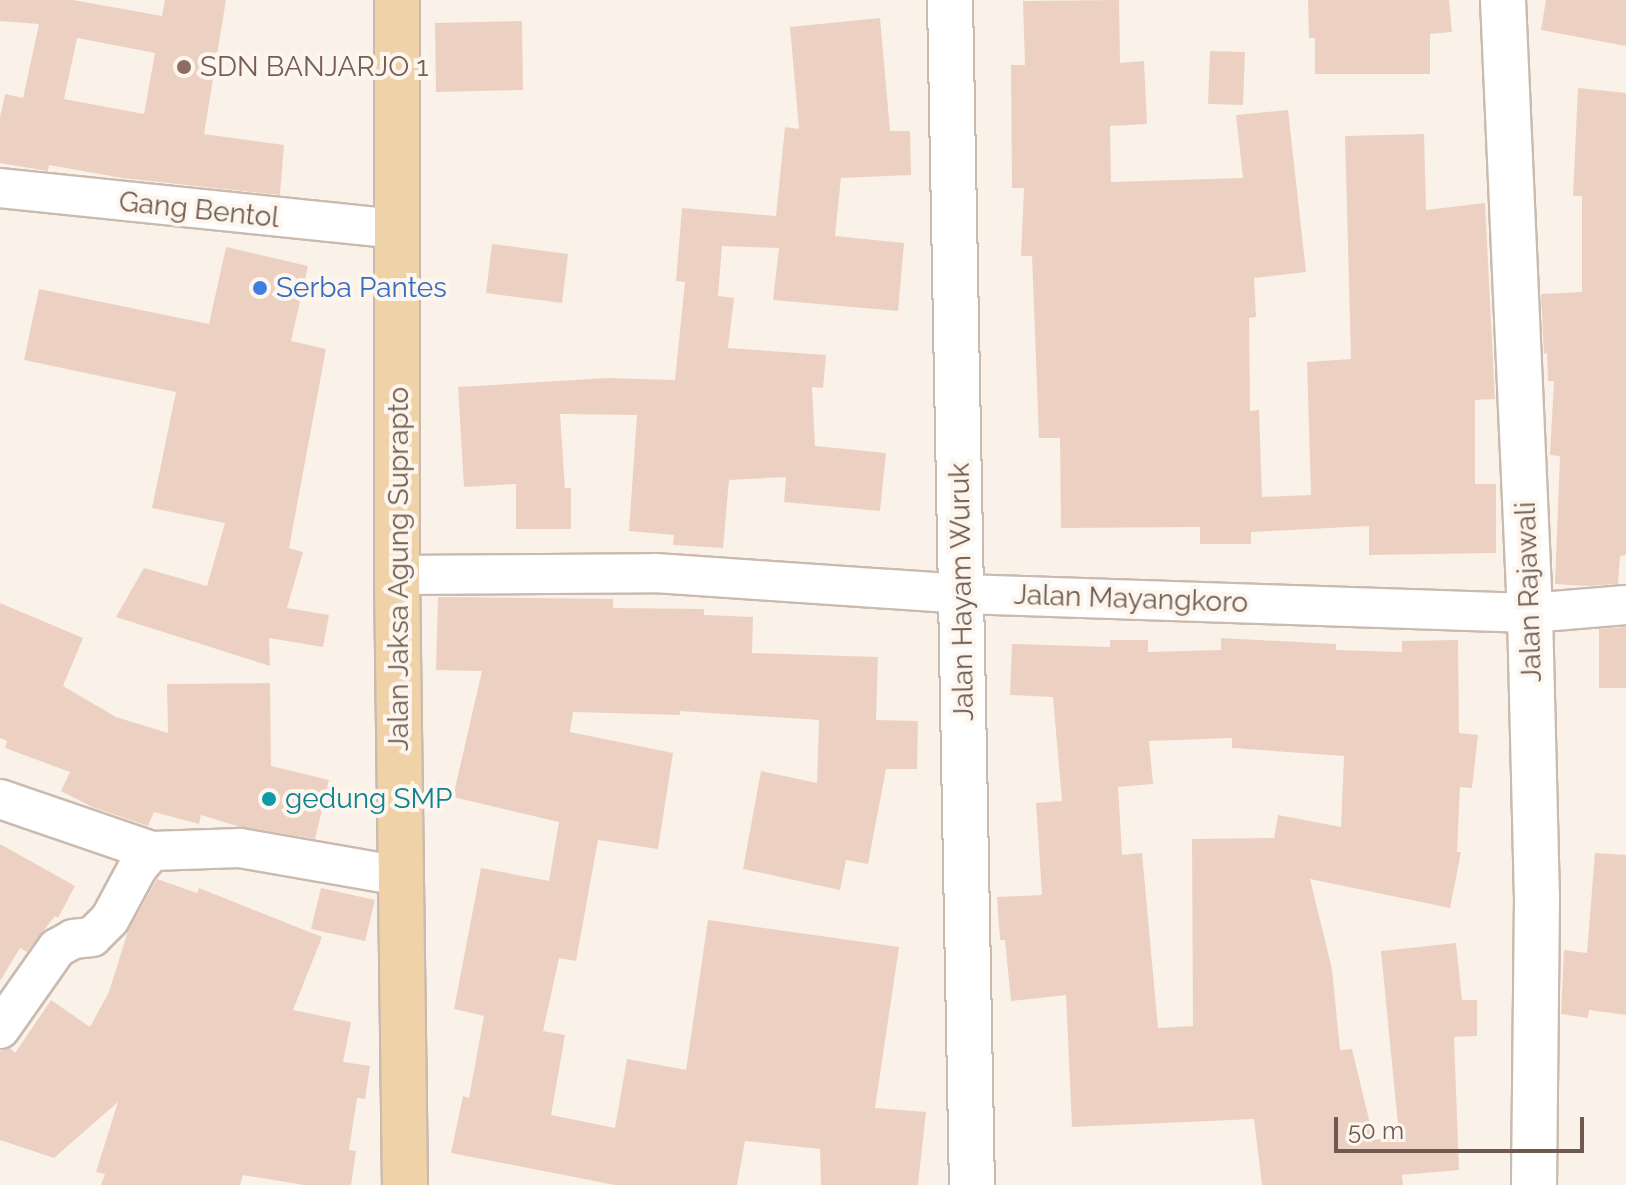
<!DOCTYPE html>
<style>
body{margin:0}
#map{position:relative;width:1626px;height:1185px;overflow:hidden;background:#faf2e8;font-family:Raleway,sans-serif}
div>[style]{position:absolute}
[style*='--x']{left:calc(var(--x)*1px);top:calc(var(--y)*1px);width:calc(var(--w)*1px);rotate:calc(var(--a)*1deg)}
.building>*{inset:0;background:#ecd1c3}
.roads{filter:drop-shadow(2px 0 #cabaaf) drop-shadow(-2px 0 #cabaaf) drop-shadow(0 2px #cabaaf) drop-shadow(0 -2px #cabaaf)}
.minor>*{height:38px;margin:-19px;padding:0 19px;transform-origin:19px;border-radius:19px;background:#fff}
.tertiary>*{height:44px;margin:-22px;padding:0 22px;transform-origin:22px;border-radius:22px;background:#fff}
.secondary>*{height:44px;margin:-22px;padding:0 22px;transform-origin:22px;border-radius:22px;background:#fff}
.primary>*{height:44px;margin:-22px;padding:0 22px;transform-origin:22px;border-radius:22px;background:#f0d2a8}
.dots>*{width:22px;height:22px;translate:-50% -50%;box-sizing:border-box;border:4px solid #fdf6ee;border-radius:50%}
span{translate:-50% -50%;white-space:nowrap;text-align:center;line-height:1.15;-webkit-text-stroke:8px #fdf6ee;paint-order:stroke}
.education-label{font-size:28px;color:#785e54}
.left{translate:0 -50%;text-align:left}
.street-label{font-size:28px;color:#705a4f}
.shop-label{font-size:28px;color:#366cbe}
.culture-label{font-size:28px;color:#0d838f}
.scale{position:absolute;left:1334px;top:1117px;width:250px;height:36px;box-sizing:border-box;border:4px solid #705a4f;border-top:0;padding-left:10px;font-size:24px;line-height:28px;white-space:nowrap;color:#705a4f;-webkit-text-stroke:6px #fdf6ee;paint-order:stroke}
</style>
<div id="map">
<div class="building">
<div style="clip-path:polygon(evenodd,0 0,73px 0,162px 16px,165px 0,226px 0,204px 134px,284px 145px,280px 195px,122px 178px,49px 165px,48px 171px,0 163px,0 117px,5px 94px,23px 98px,39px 24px,0 21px,0 0,77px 38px,155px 53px,144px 114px,64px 99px,77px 38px)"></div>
<div style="clip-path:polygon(1119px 0,1120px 63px,1144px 61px,1147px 124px,1110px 126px,1111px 182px,1243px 178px,1236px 115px,1288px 110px,1306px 272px,1254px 278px,1256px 317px,1249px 318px,1250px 411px,1259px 410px,1262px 497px,1311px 495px,1307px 362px,1351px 359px,1345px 136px,1424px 134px,1426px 210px,1485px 203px,1495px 399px,1475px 400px,1475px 484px,1496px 484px,1496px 553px,1369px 555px,1369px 526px,1251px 532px,1251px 544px,1200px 544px,1200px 527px,1061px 528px,1060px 438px,1039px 438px,1032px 256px,1021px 256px,1024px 188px,1012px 188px,1011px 65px,1025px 65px,1023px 1px)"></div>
<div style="clip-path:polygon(1308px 0,1449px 0,1452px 32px,1430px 34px,1430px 74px,1315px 74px,1315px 38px,1309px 38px)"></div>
<div style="clip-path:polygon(1546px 0,1626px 0,1626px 46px,1541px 30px)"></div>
<div style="clip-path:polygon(880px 18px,890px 131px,910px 131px,911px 175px,841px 178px,835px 236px,904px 243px,898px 311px,773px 300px,779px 248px,722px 246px,718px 296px,734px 298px,728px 348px,826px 355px,823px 388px,812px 387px,815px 446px,886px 453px,880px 511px,784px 502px,786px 477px,729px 480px,723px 548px,673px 545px,674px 535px,629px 531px,637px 415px,560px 414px,565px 488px,571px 488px,571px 529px,516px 529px,516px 484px,464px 487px,458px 387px,608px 378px,675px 380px,685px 282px,676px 281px,682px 208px,776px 216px,785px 127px,799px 129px,790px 27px)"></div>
<div style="clip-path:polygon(522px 21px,523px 90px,436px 92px,435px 23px)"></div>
<div style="clip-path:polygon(1210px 51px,1245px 52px,1243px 105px,1208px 104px)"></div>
<div style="clip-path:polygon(1578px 88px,1626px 93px,1626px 555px,1620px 556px,1618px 584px,1587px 586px,1555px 584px,1560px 456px,1550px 455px,1554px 381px,1548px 381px,1547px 353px,1544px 354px,1541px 294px,1582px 292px,1582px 196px,1573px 196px)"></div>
<div style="clip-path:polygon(492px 244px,568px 254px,562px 303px,486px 293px)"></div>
<div style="clip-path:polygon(226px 247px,308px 266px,291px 341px,326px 349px,289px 548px,303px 552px,287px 608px,329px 615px,323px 647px,269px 638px,270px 666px,116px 617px,144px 568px,207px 586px,225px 523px,152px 508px,176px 392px,24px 360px,39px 289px,209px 324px)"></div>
<div style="clip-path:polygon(438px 597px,613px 599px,613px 608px,704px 609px,704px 615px,753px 617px,752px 653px,878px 657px,876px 720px,918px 721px,917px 769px,886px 769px,868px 864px,846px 860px,840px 890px,743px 869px,761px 771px,817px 783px,819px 720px,680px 711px,680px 715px,573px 712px,570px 732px,673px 753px,658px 849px,598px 840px,576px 961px,559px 958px,543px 1031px,565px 1035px,551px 1115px,615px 1128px,627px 1059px,686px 1070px,708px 920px,899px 947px,875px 1108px,926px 1112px,918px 1185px,821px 1185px,820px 1149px,745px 1141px,737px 1185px,615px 1185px,451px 1153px,463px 1096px,469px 1098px,484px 1016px,454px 1009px,481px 868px,549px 881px,559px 822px,453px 797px,482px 671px,436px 670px)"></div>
<div style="clip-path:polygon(0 603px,83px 638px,63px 686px,116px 717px,168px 733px,167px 684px,270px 683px,271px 766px,329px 780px,315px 839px,237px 826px,201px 815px,199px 824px,154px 812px,148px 826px,92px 807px,61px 791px,70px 772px,5px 748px,7px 741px,0 738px)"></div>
<div style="clip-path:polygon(1626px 627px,1626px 688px,1599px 688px,1599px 629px)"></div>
<div style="clip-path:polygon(evenodd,1221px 638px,1336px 644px,1336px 650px,1402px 652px,1402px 641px,1458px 640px,1459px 733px,1478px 735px,1472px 788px,1460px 787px,1457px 852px,1461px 852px,1450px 908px,1310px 879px,1332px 969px,1340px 1050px,1352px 1049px,1374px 1140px,1399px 1135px,1381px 951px,1456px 943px,1462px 1000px,1477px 1000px,1477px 1036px,1454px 1037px,1459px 1170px,1402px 1175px,1403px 1185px,1262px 1185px,1254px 1119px,1072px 1127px,1066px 995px,1011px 1001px,1005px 940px,1000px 940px,997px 897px,1042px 895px,1036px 803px,1062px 801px,1053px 697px,1010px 695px,1012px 644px,1110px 647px,1110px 640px,1148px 640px,1148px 652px,1221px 650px,1221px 638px,1232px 738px,1232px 748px,1344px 756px,1341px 827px,1278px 815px,1274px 838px,1192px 839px,1193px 1026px,1158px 1028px,1142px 853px,1122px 855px,1118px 787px,1153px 784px,1149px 741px,1232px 738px)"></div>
<div style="clip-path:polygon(0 844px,75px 886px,58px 918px,55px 916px,27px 952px,20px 948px,0 981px)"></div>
<div style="clip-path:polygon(1595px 853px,1626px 855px,1626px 1015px,1589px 1010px,1588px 1018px,1561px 1014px,1564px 950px,1587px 953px)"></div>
<div style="clip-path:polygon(157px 879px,197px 893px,199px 888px,322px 937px,293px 1010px,351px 1022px,343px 1062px,370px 1066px,365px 1099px,357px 1098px,349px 1150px,356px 1151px,351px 1185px,304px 1185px,243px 1175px,240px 1185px,101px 1185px,105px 1174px,96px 1172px,118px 1102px,54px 1158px,0 1140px,0 1051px,10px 1048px,15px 1053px,51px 1000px,90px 1027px,109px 992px,128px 931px)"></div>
<div style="clip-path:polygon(321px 888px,375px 900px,365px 941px,311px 929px)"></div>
</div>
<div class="roads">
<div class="minor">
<div style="--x:0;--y:188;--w:401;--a:5.9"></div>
<div style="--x:397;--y:575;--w:258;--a:-0.4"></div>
<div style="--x:655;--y:573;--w:309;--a:3.9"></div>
<div style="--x:963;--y:594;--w:567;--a:1.92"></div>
<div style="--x:1530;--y:613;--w:96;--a:-4.8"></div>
<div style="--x:0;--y:799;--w:161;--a:18.9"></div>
<div style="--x:152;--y:851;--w:88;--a:-2"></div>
<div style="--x:240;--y:848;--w:163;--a:9.9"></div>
<div style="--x:0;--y:1029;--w:99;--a:-54.9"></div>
<div style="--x:57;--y:948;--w:18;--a:-29"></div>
<div style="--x:73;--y:939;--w:19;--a:-6"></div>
<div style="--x:92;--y:937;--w:25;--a:-45"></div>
<div style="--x:110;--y:919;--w:59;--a:-61.7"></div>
<div style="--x:138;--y:867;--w:21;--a:-49"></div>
</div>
<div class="tertiary">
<div style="--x:950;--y:0;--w:1185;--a:88.94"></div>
</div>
<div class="secondary">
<div style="--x:1503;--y:0;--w:614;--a:87.48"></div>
<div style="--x:1530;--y:613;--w:285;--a:88.6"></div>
<div style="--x:1537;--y:898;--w:287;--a:90.6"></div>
</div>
<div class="primary">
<div style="--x:397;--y:0;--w:575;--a:90"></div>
<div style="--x:397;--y:575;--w:610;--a:89.25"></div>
</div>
</div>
<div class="dots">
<div style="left:184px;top:67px;background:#8d6e63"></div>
<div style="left:260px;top:288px;background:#3f7fe0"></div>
<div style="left:269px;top:799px;background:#0f9aa8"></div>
</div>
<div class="education-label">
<span class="left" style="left:200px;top:67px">SDN BANJARJO 1</span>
</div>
<div class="street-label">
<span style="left:199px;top:210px;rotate:6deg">Gang Bentol</span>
<span style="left:399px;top:569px;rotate:-90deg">Jalan Jaksa Agung Suprapto</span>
<span style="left:962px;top:592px;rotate:-91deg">Jalan Hayam Wuruk</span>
<span style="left:1529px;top:592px;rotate:-92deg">Jalan Rajawali</span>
<span style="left:1131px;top:599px;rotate:2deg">Jalan Mayangkoro</span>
</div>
<div class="shop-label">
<span class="left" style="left:276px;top:288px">Serba Pantes</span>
</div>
<div class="culture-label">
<span class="left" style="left:285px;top:799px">gedung SMP</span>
</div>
<div class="scale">50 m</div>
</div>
